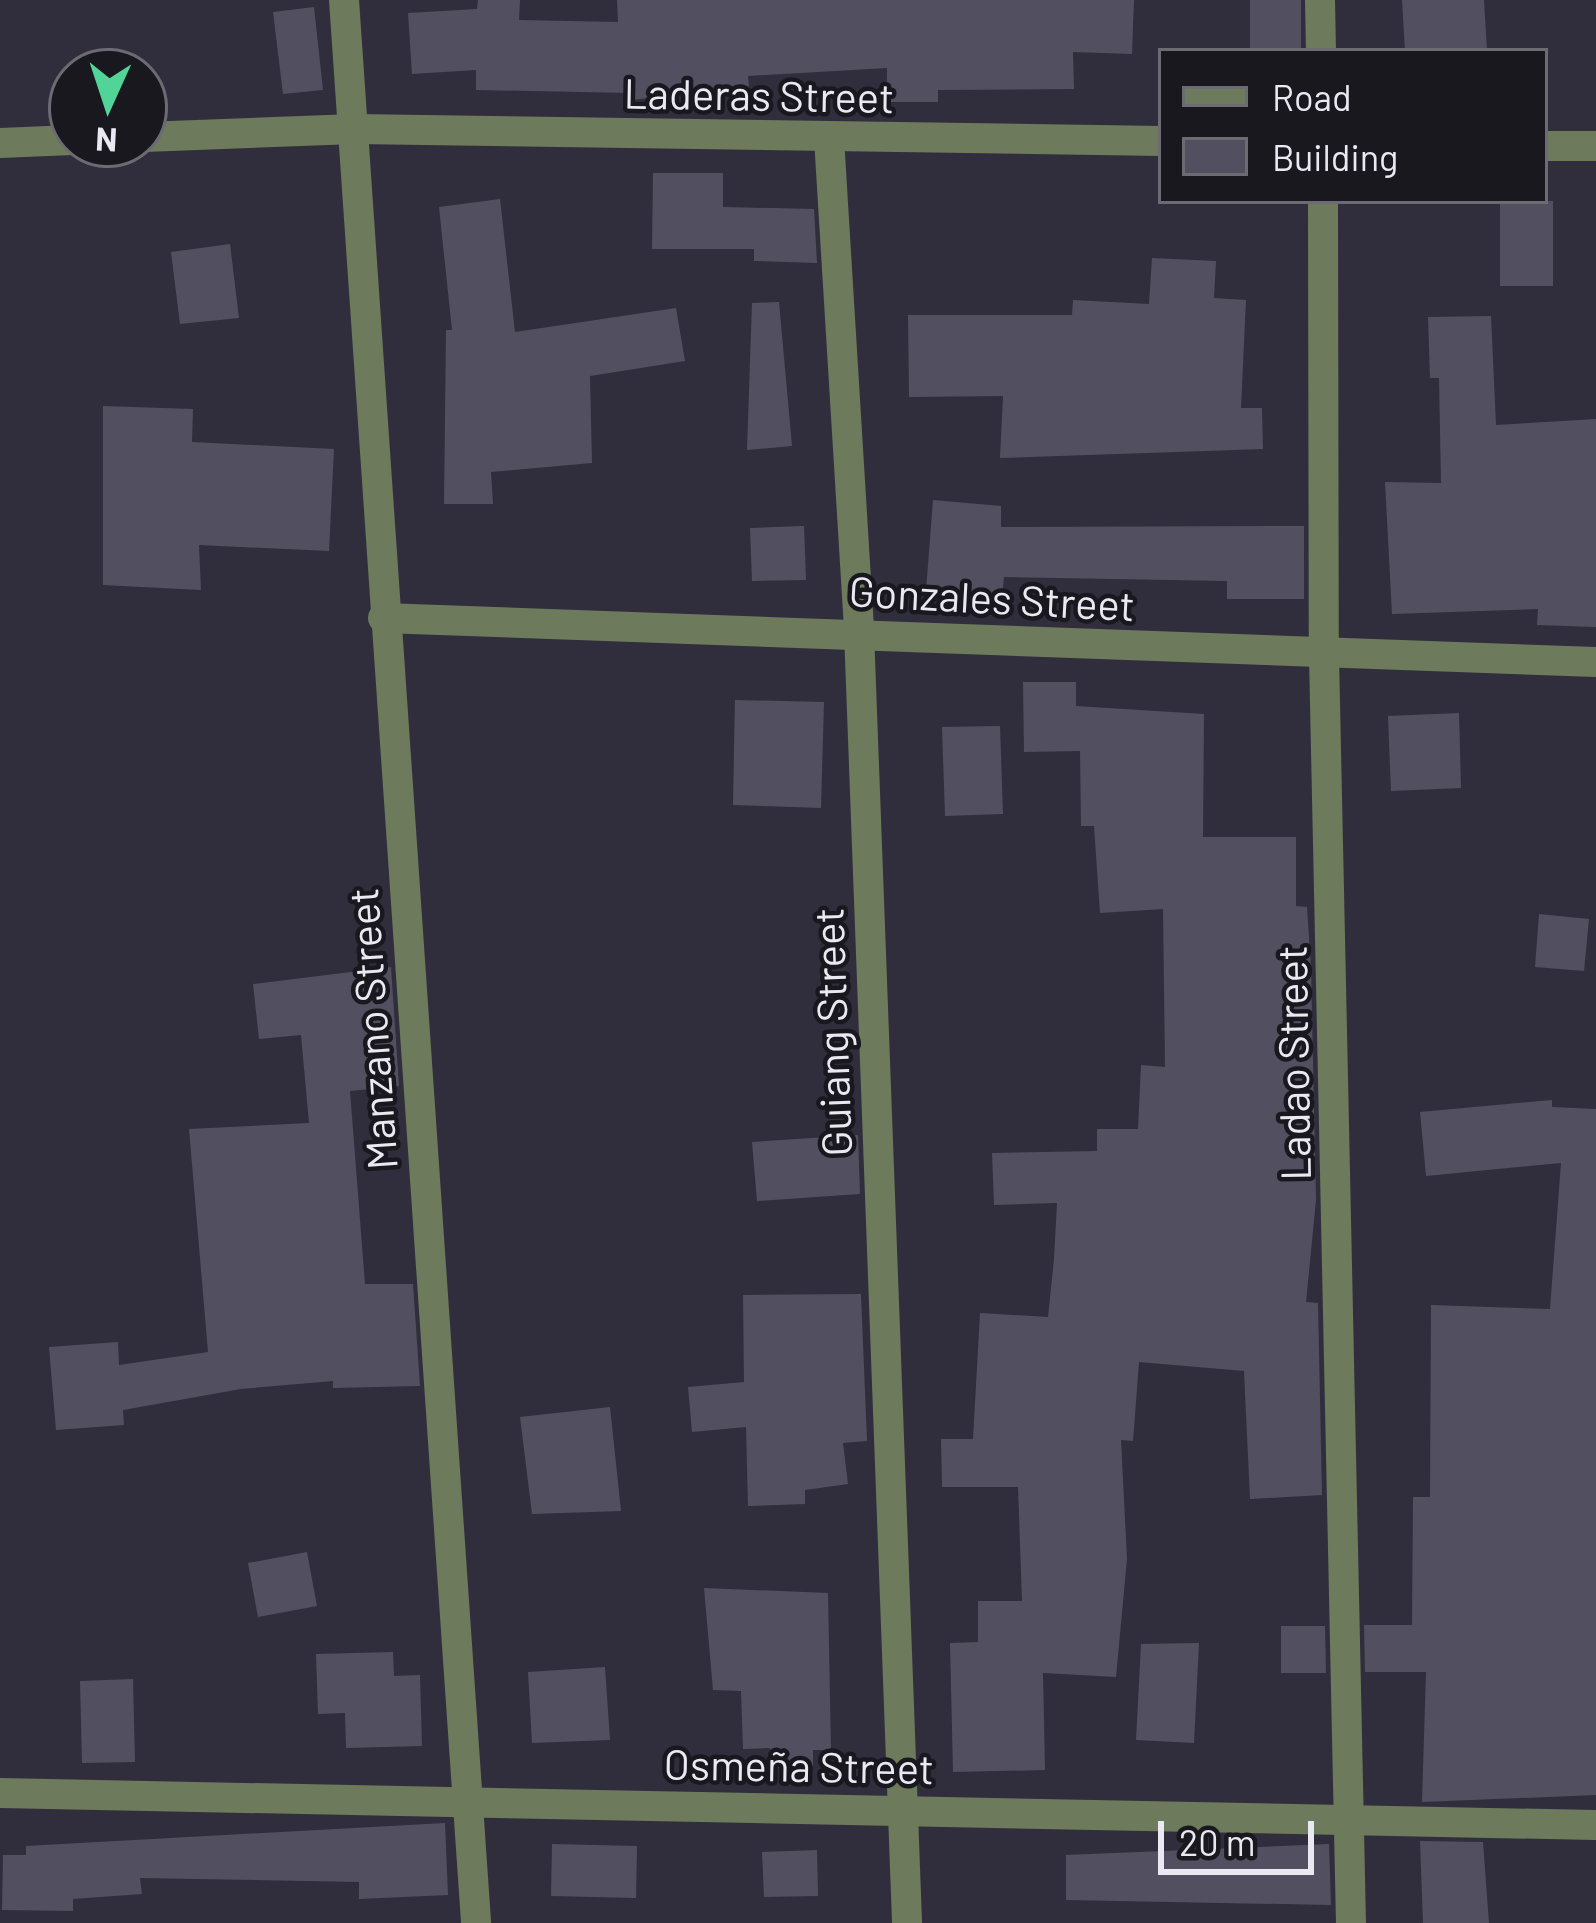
<!DOCTYPE html>
<meta charset="utf-8">
<style>
body{margin:0}
#map{position:relative;width:1596px;height:1923px;overflow:hidden;background:#302e3d;font-family:Barlow,sans-serif}
div>[style]{position:absolute}
[style*='--x']{left:calc(var(--x)*1px);top:calc(var(--y)*1px);width:calc(var(--w)*1px);rotate:calc(var(--a)*1deg)}
.building>*{inset:0;background:#525060}
.minor>*{height:30px;margin:-15px;padding:0 15px;transform-origin:15px;border-radius:15px;background:#6e7a5c}
span{translate:-50% -50%;white-space:nowrap;text-align:center;line-height:1.15;-webkit-text-stroke:9px #18181e;paint-order:stroke}
.street-label{font-size:42px;color:#eae8f2}
.legend{position:absolute;left:1158px;top:48px;width:390px;height:156px;box-sizing:border-box;background:#18181e;border:3px solid #6c6b73;margin:0;padding:15px 21px;list-style:none;font-size:36px;color:#eae8f2}
.legend li{display:flex;align-items:center;gap:24px;height:60px}
.legend b{width:60px;border:3px solid #6c6b73}
.north{position:absolute;left:48px;top:48px;width:120px;height:120px;box-sizing:border-box;background:#18181e;border:3px solid #6c6b73;border-radius:50%;rotate:183deg;font-size:33px;font-weight:700;line-height:48px;text-align:center;color:#eae8f2}
.north::after{content:'';display:block;margin:auto;width:42px;height:54px;background:#52d397;clip-path:polygon(50% 0,100% 100%,50% 72%,0 100%)}
.scale{position:absolute;left:1158px;top:1821px;width:156px;height:54px;box-sizing:border-box;border:6px solid #eae8f2;border-top:0;padding-left:15px;font-size:36px;line-height:42px;white-space:nowrap;color:#eae8f2;-webkit-text-stroke:9px #18181e;paint-order:stroke}
</style>
<div id="map">
<div class="building">
<div style="clip-path:polygon(478px 0,520px 0,519px 20px,618px 22px,617px 0,1134px 0,1132px 54px,1073px 52px,1074px 89px,938px 90px,938px 102px,887px 102px,887px 68px,748px 76px,749px 88px,630px 100px,630px 93px,476px 90px,476px 70px,412px 74px,408px 13px,477px 9px)"></div>
<div style="clip-path:polygon(1250px 0,1301px 0,1301px 51px,1250px 51px)"></div>
<div style="clip-path:polygon(1402px 0,1484px 0,1487px 51px,1405px 51px)"></div>
<div style="clip-path:polygon(314px 7px,323px 90px,283px 94px,273px 12px)"></div>
<div style="clip-path:polygon(653px 173px,723px 173px,723px 207px,814px 209px,817px 263px,754px 261px,754px 249px,652px 249px)"></div>
<div style="clip-path:polygon(500px 199px,515px 332px,676px 308px,685px 361px,590px 376px,592px 463px,491px 472px,493px 504px,444px 504px,446px 330px,452px 330px,439px 207px)"></div>
<div style="clip-path:polygon(1500px 201px,1553px 201px,1553px 286px,1500px 286px)"></div>
<div style="clip-path:polygon(230px 244px,239px 318px,180px 324px,171px 252px)"></div>
<div style="clip-path:polygon(1152px 258px,1216px 261px,1214px 298px,1246px 300px,1241px 408px,1262px 408px,1263px 449px,1000px 458px,1003px 396px,909px 397px,908px 315px,1072px 315px,1073px 300px,1149px 304px)"></div>
<div style="clip-path:polygon(779px 302px,792px 446px,747px 450px,752px 303px)"></div>
<div style="clip-path:polygon(1491px 316px,1496px 425px,1596px 419px,1596px 627px,1537px 625px,1538px 609px,1392px 614px,1385px 482px,1441px 483px,1439px 378px,1430px 378px,1428px 317px)"></div>
<div style="clip-path:polygon(103px 406px,193px 409px,192px 442px,334px 449px,329px 551px,199px 545px,201px 590px,103px 585px)"></div>
<div style="clip-path:polygon(933px 500px,1001px 506px,1001px 527px,1304px 526px,1304px 599px,1227px 599px,1227px 581px,1004px 577px,1002px 598px,926px 591px)"></div>
<div style="clip-path:polygon(804px 526px,806px 580px,752px 581px,750px 528px)"></div>
<div style="clip-path:polygon(1023px 682px,1076px 682px,1076px 706px,1204px 714px,1203px 837px,1296px 837px,1296px 906px,1307px 907px,1311px 968px,1316px 1200px,1306px 1302px,1318px 1303px,1322px 1495px,1250px 1499px,1244px 1371px,1139px 1362px,1133px 1441px,1121px 1440px,1127px 1559px,1116px 1677px,1043px 1673px,1045px 1770px,953px 1772px,950px 1643px,978px 1642px,978px 1601px,1022px 1601px,1018px 1487px,942px 1487px,941px 1439px,973px 1439px,980px 1313px,1048px 1317px,1054px 1259px,1057px 1203px,994px 1205px,992px 1153px,1097px 1151px,1097px 1129px,1138px 1129px,1141px 1065px,1165px 1067px,1163px 909px,1100px 913px,1094px 826px,1081px 826px,1080px 751px,1024px 752px)"></div>
<div style="clip-path:polygon(735px 700px,824px 702px,821px 808px,733px 805px)"></div>
<div style="clip-path:polygon(1459px 713px,1461px 788px,1391px 791px,1388px 716px)"></div>
<div style="clip-path:polygon(1000px 726px,1003px 814px,945px 816px,942px 727px)"></div>
<div style="clip-path:polygon(1539px 914px,1589px 919px,1584px 971px,1535px 967px)"></div>
<div style="clip-path:polygon(391px 967px,399px 1086px,350px 1091px,365px 1284px,413px 1284px,420px 1386px,333px 1388px,333px 1381px,241px 1389px,123px 1410px,124px 1425px,56px 1430px,49px 1347px,118px 1342px,119px 1365px,208px 1352px,189px 1129px,309px 1123px,301px 1035px,259px 1039px,253px 984px)"></div>
<div style="clip-path:polygon(1552px 1100px,1552px 1107px,1596px 1109px,1596px 1795px,1422px 1802px,1426px 1672px,1365px 1672px,1364px 1625px,1412px 1625px,1413px 1497px,1430px 1497px,1431px 1305px,1550px 1309px,1561px 1163px,1426px 1176px,1420px 1112px)"></div>
<div style="clip-path:polygon(858px 1135px,860px 1194px,757px 1201px,752px 1142px)"></div>
<div style="clip-path:polygon(861px 1294px,867px 1441px,843px 1443px,848px 1484px,805px 1490px,805px 1504px,748px 1506px,746px 1427px,692px 1432px,688px 1387px,744px 1382px,743px 1295px)"></div>
<div style="clip-path:polygon(610px 1407px,621px 1511px,532px 1514px,520px 1417px)"></div>
<div style="clip-path:polygon(307px 1552px,317px 1606px,258px 1617px,248px 1563px)"></div>
<div style="clip-path:polygon(704px 1588px,828px 1593px,831px 1750px,813px 1750px,813px 1766px,771px 1768px,770px 1748px,743px 1749px,741px 1691px,713px 1690px)"></div>
<div style="clip-path:polygon(1281px 1626px,1325px 1626px,1326px 1673px,1281px 1673px)"></div>
<div style="clip-path:polygon(1199px 1643px,1194px 1743px,1136px 1740px,1141px 1644px)"></div>
<div style="clip-path:polygon(393px 1652px,394px 1676px,420px 1675px,422px 1746px,346px 1748px,345px 1713px,318px 1714px,316px 1654px)"></div>
<div style="clip-path:polygon(605px 1667px,610px 1740px,532px 1743px,528px 1672px)"></div>
<div style="clip-path:polygon(133px 1679px,135px 1762px,82px 1763px,80px 1681px)"></div>
<div style="clip-path:polygon(445px 1823px,448px 1895px,359px 1899px,359px 1882px,140px 1878px,142px 1894px,73px 1899px,73px 1911px,2px 1910px,3px 1855px,26px 1855px,26px 1846px)"></div>
<div style="clip-path:polygon(1420px 1841px,1483px 1842px,1489px 1923px,1423px 1923px)"></div>
<div style="clip-path:polygon(552px 1844px,637px 1846px,636px 1898px,551px 1896px)"></div>
<div style="clip-path:polygon(1329px 1844px,1331px 1905px,1066px 1900px,1066px 1855px)"></div>
<div style="clip-path:polygon(817px 1850px,818px 1896px,764px 1897px,762px 1852px)"></div>
</div>
<div class="minor">
<div style="--x:344;--y:0;--w:1928;--a:86.07"></div>
<div style="--x:1320;--y:0;--w:51;--a:88.9"></div>
<div style="--x:144;--y:137;--w:211;--a:-2.2"></div>
<div style="--x:355;--y:129;--w:806;--a:0.85"></div>
<div style="--x:829;--y:138;--w:494;--a:86.5"></div>
<div style="--x:859;--y:631;--w:1293;--a:87.87"></div>
<div style="--x:0;--y:143;--w:72;--a:-2.4"></div>
<div style="--x:1545;--y:146;--w:51;--a:0"></div>
<div style="--x:1323;--y:201;--w:455;--a:89.9"></div>
<div style="--x:1324;--y:656;--w:1267;--a:88.78"></div>
<div style="--x:383;--y:618;--w:1214;--a:2.08"></div>
<div style="--x:0;--y:1793;--w:1596;--a:1.15"></div>
</div>
<div class="street-label">
<span style="left:759px;top:94px;rotate:1deg">Laderas Street</span>
<span style="left:992px;top:597px;rotate:3deg">Gonzales Street</span>
<span style="left:371px;top:1029px;rotate:-94deg">Manzano Street</span>
<span style="left:831px;top:1032px;rotate:-92deg">Guiang Street</span>
<span style="left:1292px;top:1063px;rotate:-91deg">Ladao Street</span>
<span style="left:799px;top:1765px;rotate:1deg">Osmeña Street</span>
</div>
<ul class="legend">
<li><b style="height:15px;background:#6e7a5c"></b>Road</li>
<li><b style="height:33px;background:#525060"></b>Building</li>
</ul>
<div class="north">N</div>
<div class="scale">20 m</div>
</div>
